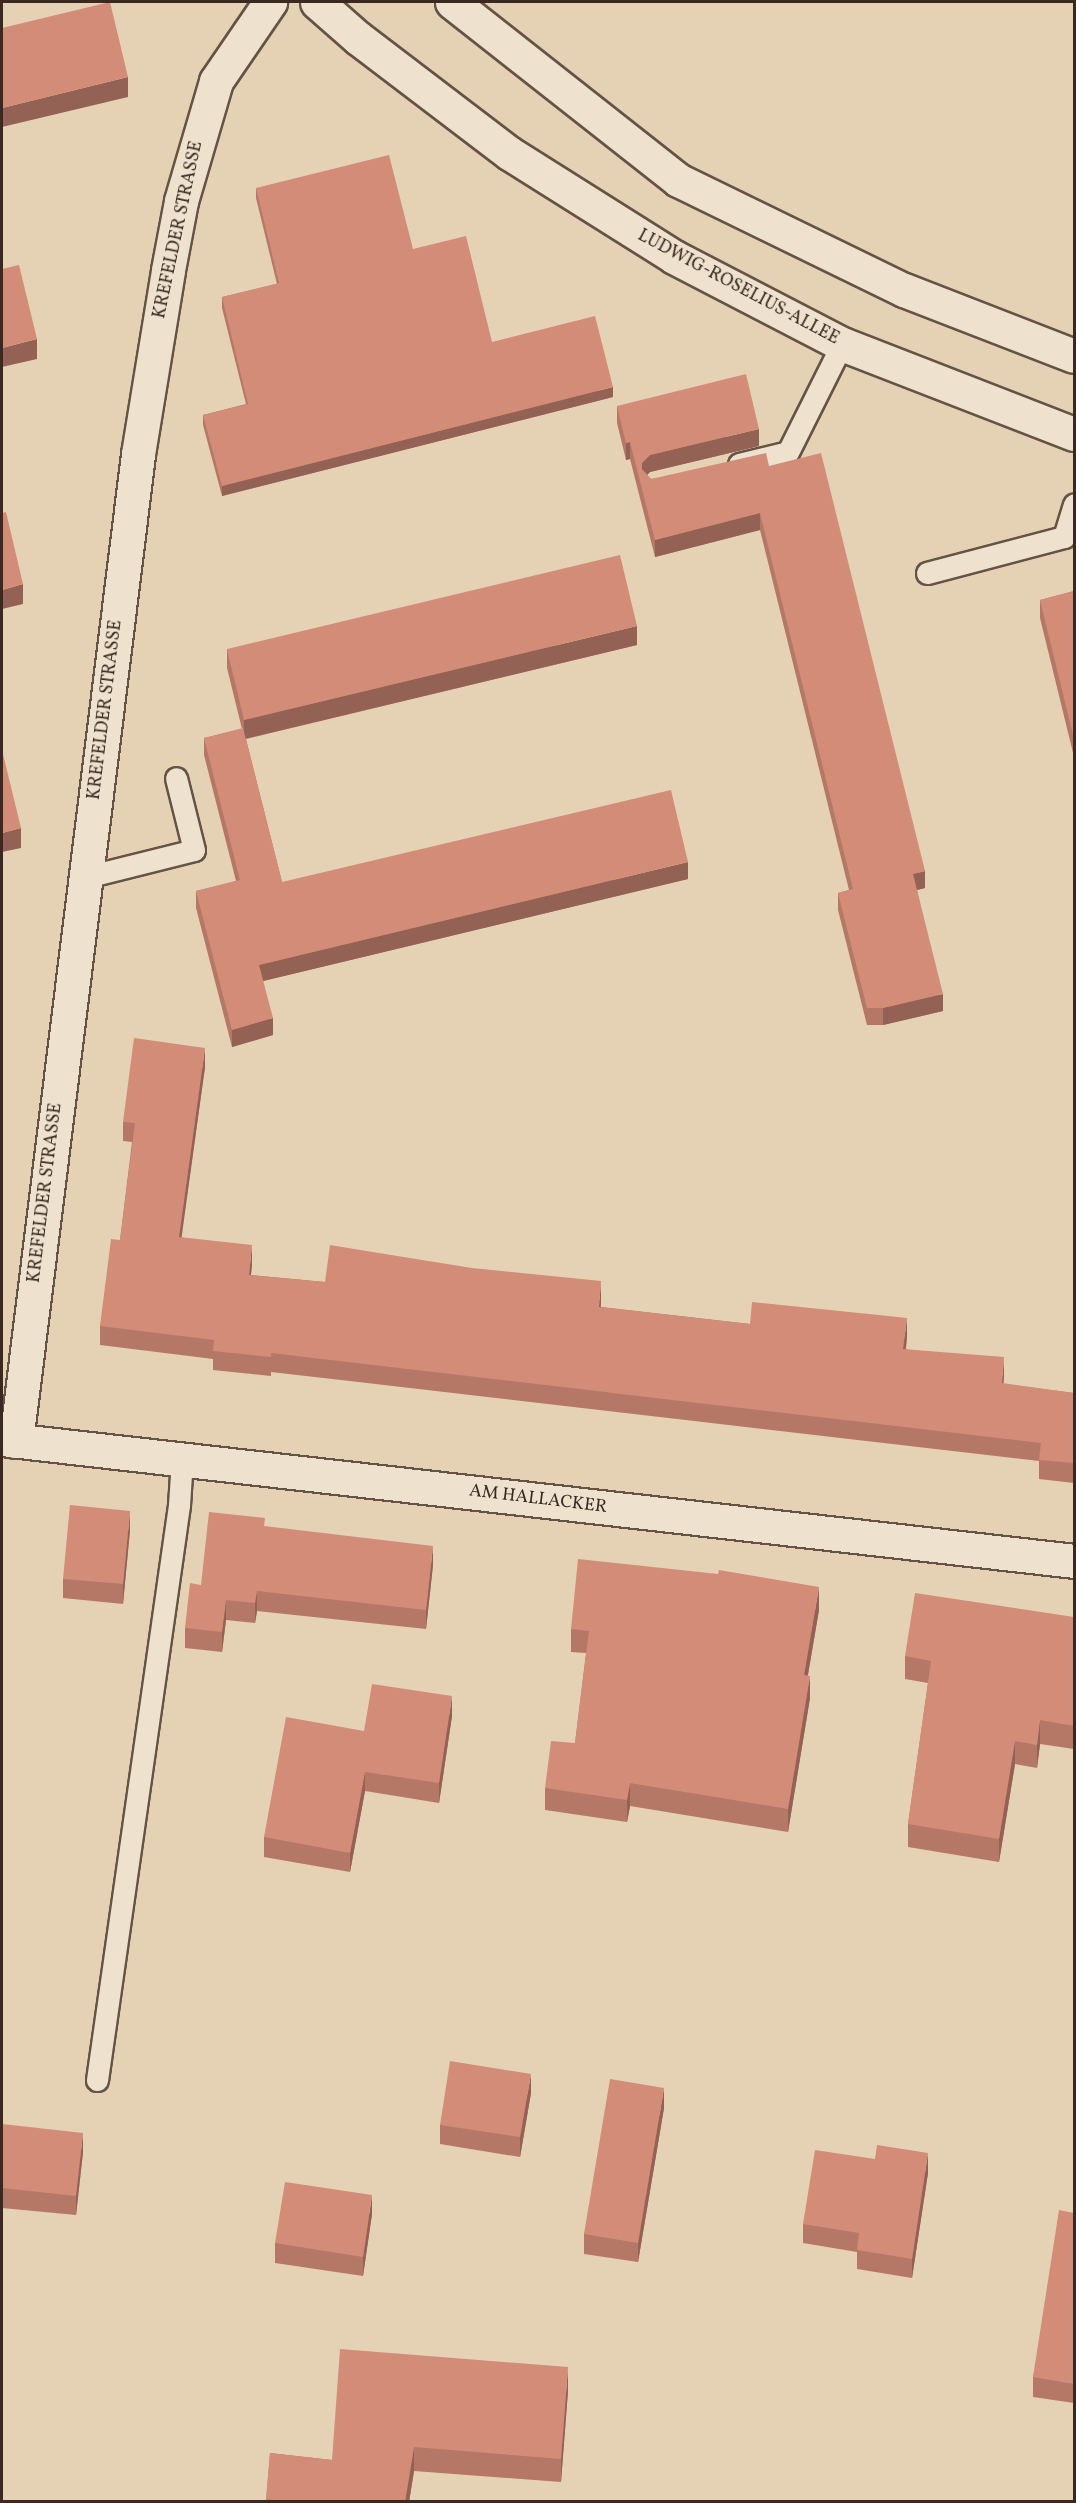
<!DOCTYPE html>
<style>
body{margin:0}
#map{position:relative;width:1076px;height:2503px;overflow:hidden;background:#e5d2b4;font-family:Vollkorn,serif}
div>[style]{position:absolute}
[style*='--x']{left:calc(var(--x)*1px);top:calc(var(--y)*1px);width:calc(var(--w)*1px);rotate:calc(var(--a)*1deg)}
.roads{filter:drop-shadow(2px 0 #655346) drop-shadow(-2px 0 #655346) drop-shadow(0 2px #655346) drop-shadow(0 -2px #655346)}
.service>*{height:21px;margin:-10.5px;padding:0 10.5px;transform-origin:10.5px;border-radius:10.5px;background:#eee2ce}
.minor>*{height:33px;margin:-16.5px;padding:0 16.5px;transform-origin:16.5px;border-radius:16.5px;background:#eee2ce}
.secondary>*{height:33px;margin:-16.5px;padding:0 16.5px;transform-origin:16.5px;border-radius:16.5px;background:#eee2ce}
.wall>*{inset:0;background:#b57867}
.shaded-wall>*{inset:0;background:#946254}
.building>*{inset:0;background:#d38c78}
span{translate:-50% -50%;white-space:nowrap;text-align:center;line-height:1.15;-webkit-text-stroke:5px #eee2ce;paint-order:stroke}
.street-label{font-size:18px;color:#3a2921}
.frame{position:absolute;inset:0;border:3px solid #3a2921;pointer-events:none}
</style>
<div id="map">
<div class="roads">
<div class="service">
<div style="--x:739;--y:464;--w:50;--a:-13.8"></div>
<div style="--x:788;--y:452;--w:121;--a:-63.4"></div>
<div style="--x:927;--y:573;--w:142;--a:-14.7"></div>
<div style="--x:1064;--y:537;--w:34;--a:-73"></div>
<div style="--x:86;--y:877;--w:111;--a:-14"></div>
<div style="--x:194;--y:850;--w:74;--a:-104"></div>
<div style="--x:97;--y:2080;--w:581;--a:-81.88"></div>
<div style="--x:179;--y:1505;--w:46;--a:-86.3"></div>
</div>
<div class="minor">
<div style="--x:2;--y:1439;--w:1079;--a:6.49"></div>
<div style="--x:16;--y:1441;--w:995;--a:-82.95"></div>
<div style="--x:138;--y:454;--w:186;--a:-80.7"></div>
<div style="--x:168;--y:270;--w:70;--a:-79.3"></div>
<div style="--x:181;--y:201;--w:125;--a:-73.7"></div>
<div style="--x:216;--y:81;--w:96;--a:-55.6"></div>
</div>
<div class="secondary">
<div style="--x:317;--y:2;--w:55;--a:41.3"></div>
<div style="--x:358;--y:38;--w:190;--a:37.3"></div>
<div style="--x:509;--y:153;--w:195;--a:32.2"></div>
<div style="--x:674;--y:257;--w:189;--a:27.4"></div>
<div style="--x:842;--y:344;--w:249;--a:21.2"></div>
<div style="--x:452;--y:2;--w:288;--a:38.2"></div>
<div style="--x:678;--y:180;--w:251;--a:26"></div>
<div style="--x:904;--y:290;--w:182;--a:21.2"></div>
</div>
</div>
<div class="wall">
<div style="clip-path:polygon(256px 188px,413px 249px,492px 342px,613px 397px,222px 496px,203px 425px,203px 415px,246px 404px,222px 308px,222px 297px,277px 284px,256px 198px)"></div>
<div style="clip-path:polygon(617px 406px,759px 446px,650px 472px,647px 475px,651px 479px,769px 466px,925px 888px,917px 890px,943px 1011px,883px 1025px,867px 1025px,838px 910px,838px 893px,849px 890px,760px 530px,655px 557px,630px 459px,626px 460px,617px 423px)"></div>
<div style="clip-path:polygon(1074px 591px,1074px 757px,1040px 618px,1040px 600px)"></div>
<div style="clip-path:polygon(637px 645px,246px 739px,282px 882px,688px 879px,263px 981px,273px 1035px,232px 1047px,196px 908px,196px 891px,236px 881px,204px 755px,204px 738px,242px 729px,227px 668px,227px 649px)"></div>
<div style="clip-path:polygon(205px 1067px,181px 1237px,252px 1264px,251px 1275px,325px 1282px,601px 1300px,601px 1307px,750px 1324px,907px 1337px,906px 1349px,1004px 1376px,1003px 1384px,1074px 1393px,1074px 1483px,1039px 1479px,1039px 1461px,271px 1372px,271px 1376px,213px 1370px,213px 1359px,100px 1345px,100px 1326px,120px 1240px,132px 1142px,123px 1141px,123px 1122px)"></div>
<div style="clip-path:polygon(265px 1527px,433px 1565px,426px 1629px,257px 1611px,255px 1623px,226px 1620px,222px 1652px,185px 1648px,185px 1628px,201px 1585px)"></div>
<div style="clip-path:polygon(130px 1530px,123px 1604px,63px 1598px,63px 1579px)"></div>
<div style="clip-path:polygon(819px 1610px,808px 1675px,810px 1698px,788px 1832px,630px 1806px,627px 1822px,545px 1810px,545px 1788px,575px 1743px,586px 1653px,571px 1652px,571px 1629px)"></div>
<div style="clip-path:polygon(1074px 1617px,1074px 1749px,1040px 1744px,1037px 1768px,1015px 1764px,999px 1862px,908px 1847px,908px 1824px,928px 1683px,905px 1679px,905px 1656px)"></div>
<div style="clip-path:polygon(452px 1716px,439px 1803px,365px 1791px,350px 1872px,264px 1857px,264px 1837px,364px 1731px)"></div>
<div style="clip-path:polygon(531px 2093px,520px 2157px,440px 2144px,440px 2125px)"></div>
<div style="clip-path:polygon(664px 2108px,638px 2262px,584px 2254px,584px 2234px)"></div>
<div style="clip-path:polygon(2px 2124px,83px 2152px,76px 2215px,2px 2208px)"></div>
<div style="clip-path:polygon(928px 2173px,912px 2278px,857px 2269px,857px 2252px,803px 2243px,803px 2224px)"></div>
<div style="clip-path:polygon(1074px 2213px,1074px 2403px,1033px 2397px,1033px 2377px)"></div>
<div style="clip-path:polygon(372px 2214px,363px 2276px,275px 2263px,275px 2243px)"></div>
<div style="clip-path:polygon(568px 2391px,561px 2482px,414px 2471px,409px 2502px,266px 2502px,270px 2453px,332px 2460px)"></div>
</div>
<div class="shaded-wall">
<div style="clip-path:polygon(128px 77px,128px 97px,2px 127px,2px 108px)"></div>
<div style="clip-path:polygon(37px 339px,37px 359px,2px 367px,2px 348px)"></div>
<div style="clip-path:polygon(613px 387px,613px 397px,222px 496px,222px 486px)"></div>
<div style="clip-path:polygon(759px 429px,759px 446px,650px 472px,642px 480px,642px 463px,650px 455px)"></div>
<div style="clip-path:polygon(630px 442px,630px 459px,626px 460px,626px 443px)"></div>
<div style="clip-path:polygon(760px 513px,760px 530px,655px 557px,655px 540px)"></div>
<div style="clip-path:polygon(23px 584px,23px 604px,2px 609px,2px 590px)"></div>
<div style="clip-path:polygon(637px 626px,637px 645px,244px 739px,244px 720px)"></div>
<div style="clip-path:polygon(21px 828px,21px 848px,2px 852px,2px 833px)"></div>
<div style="clip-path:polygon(688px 862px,688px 879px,259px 982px,259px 965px)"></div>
<div style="clip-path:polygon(925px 871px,925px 888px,913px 891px,913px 874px)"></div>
<div style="clip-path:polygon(943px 994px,943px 1011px,883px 1025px,883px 1008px)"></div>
<div style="clip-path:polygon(273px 1018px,273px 1035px,232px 1047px,232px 1030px)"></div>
<div style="clip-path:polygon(205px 1048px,205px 1067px,179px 1256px,179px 1237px)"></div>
<div style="clip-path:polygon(252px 1245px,252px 1264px,249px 1294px,249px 1275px)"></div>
<div style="clip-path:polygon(601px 1281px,601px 1300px,599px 1326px,599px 1307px)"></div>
<div style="clip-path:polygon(907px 1318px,907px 1337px,903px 1368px,903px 1349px)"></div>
<div style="clip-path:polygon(1004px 1357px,1004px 1376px,1002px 1403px,1002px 1383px)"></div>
<div style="clip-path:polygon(130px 1511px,130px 1530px,123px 1604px,123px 1584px)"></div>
<div style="clip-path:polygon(433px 1546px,433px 1565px,426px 1629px,426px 1610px)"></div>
<div style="clip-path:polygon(819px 1587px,819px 1610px,804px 1697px,804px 1675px)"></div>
<div style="clip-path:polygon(257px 1591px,257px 1611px,255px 1623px,255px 1603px)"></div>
<div style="clip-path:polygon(226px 1600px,226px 1620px,222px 1652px,222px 1632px)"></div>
<div style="clip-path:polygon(810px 1676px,810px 1698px,788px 1832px,788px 1809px)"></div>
<div style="clip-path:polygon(452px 1696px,452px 1716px,439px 1803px,439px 1783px)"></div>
<div style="clip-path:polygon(1040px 1720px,1040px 1744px,1037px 1768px,1037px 1745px)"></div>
<div style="clip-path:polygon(1015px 1741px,1015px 1764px,999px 1862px,999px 1839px)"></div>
<div style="clip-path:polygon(365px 1772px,365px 1791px,350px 1872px,350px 1853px)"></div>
<div style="clip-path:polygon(630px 1783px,630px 1806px,627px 1822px,627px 1800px)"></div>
<div style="clip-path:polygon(531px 2074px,531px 2093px,520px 2157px,520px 2137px)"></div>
<div style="clip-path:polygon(664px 2088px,664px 2108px,638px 2262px,638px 2243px)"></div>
<div style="clip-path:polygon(83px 2133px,83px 2152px,76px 2215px,76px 2196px)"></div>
<div style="clip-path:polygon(928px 2153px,928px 2173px,912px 2278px,912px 2259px)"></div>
<div style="clip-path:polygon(372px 2195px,372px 2214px,363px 2276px,363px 2257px)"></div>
<div style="clip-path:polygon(568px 2367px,568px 2391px,561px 2482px,561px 2459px)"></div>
<div style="clip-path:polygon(414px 2447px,414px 2471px,409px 2502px,405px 2502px)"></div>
</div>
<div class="building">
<div style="clip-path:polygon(110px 2px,128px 77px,2px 108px,2px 28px)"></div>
<div style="clip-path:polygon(389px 155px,413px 249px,466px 236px,492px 342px,595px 316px,613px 387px,222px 486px,203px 415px,248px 404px,222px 297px,279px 283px,256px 188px)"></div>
<div style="clip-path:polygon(19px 265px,37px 339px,2px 348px,2px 269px)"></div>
<div style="clip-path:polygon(746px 374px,759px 429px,650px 455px,642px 463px,642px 469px,651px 479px,766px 453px,769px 466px,821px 453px,925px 871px,913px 874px,943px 994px,883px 1008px,867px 1008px,838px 893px,853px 889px,760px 513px,655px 540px,630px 442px,626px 443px,617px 406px)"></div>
<div style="clip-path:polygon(6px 512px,23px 584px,2px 590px,2px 513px)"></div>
<div style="clip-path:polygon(620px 555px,637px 626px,244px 720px,227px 649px)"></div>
<div style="clip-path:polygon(1074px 591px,1074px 739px,1040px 600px)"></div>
<div style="clip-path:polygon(243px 728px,282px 882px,671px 790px,688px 862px,259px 965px,273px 1018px,232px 1030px,196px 891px,240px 880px,204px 738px)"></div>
<div style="clip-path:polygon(2px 754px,3px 754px,21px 828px,2px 833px)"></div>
<div style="clip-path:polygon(134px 1038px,205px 1048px,179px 1237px,252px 1245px,249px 1275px,325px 1282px,330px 1245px,472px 1268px,601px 1281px,599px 1307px,750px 1324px,752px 1302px,907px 1318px,903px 1349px,1004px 1357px,1002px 1383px,1074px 1393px,1074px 1463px,1039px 1460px,1041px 1443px,271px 1353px,271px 1357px,213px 1351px,214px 1340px,100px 1326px,111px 1239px,120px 1240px,135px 1123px,123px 1122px)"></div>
<div style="clip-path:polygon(70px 1505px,130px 1511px,123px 1584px,63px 1579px)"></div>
<div style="clip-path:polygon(209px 1512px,265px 1518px,264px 1526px,433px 1546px,426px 1610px,257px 1591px,255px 1603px,226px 1600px,222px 1632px,185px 1628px,190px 1583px,201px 1585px)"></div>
<div style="clip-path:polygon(578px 1559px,718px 1574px,719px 1570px,819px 1587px,804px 1675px,810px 1676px,788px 1809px,630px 1783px,627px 1800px,545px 1788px,551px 1741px,575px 1743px,589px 1631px,571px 1629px)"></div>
<div style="clip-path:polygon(915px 1593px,1074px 1617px,1074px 1726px,1040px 1720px,1037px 1745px,1015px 1741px,999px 1839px,908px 1824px,931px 1661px,905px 1656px)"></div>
<div style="clip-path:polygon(372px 1684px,452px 1696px,439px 1783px,365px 1772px,350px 1853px,264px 1837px,286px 1717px,364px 1731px)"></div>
<div style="clip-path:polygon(450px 2061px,531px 2074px,520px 2137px,440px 2125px)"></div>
<div style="clip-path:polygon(610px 2079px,664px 2088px,638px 2243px,584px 2234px)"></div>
<div style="clip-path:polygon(2px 2124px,83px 2133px,76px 2196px,2px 2188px)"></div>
<div style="clip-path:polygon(877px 2145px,928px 2153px,912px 2259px,857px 2250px,859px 2233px,803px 2224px,815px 2150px,875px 2159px)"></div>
<div style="clip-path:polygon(285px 2182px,372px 2195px,363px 2257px,275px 2243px)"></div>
<div style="clip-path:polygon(1059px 2210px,1074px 2213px,1074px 2384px,1033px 2377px)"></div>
<div style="clip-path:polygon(340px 2349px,568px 2367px,561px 2459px,414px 2447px,405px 2502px,289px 2502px,266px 2499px,270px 2453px,332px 2460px)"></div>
</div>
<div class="street-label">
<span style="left:179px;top:230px;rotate:-78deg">KREFELDER STRASSE</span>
<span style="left:738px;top:288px;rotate:28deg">LUDWIG-ROSELIUS-ALLEE</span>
<span style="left:106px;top:710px;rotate:-83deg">KREFELDER STRASSE</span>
<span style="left:46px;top:1193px;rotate:-83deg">KREFELDER STRASSE</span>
<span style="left:538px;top:1500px;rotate:7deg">AM HALLACKER</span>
</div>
<div class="frame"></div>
</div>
